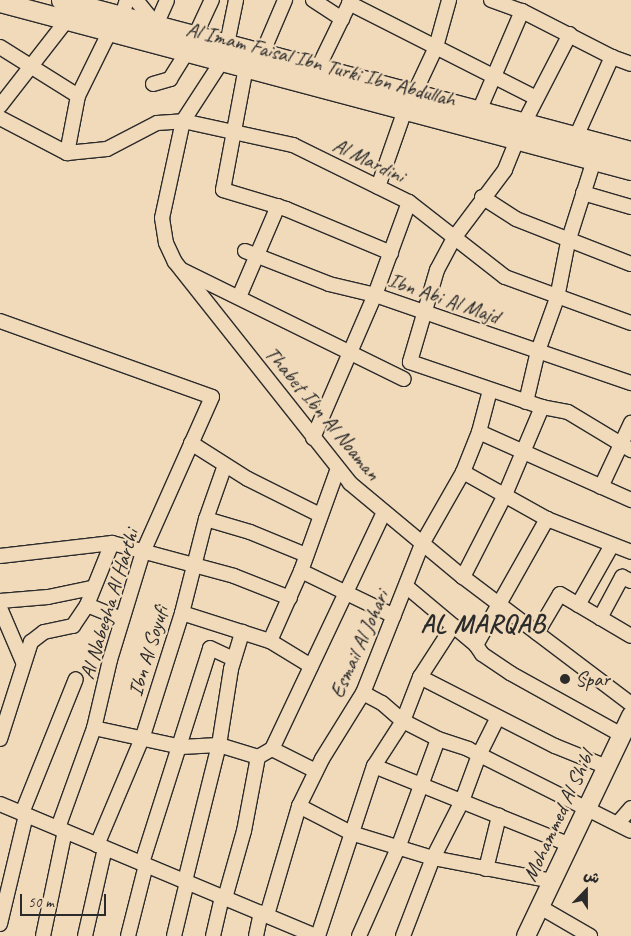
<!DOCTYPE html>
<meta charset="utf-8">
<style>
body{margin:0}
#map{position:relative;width:631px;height:936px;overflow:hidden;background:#f1daba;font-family:Caveat,"Playpen Sans Arabic",sans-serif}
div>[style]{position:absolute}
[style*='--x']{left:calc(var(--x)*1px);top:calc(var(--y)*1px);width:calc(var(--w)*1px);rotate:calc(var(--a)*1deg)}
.roads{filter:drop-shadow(1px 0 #2b2b2b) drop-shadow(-1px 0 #2b2b2b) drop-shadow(0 1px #2b2b2b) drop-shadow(0 -1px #2b2b2b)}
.minor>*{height:14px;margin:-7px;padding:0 7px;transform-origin:7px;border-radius:7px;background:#f1daba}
.tertiary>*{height:18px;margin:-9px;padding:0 9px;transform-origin:9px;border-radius:9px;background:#f1daba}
.secondary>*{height:19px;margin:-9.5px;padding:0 9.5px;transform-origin:9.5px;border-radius:9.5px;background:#f1daba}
.dots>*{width:14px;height:14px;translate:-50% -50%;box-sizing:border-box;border:2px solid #f1daba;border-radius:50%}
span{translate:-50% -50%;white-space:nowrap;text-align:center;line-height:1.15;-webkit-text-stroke:4.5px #f1daba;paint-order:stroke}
.street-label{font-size:21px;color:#2b2b2b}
.poi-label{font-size:21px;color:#2b2b2b}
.left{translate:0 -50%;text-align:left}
.district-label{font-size:26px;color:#2b2b2b;font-weight:700;letter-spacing:1px}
.north{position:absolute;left:561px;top:866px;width:50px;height:50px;-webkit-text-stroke:4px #f1daba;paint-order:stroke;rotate:22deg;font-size:14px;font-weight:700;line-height:20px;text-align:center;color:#2b2b2b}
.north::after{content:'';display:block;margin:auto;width:18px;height:22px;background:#2b2b2b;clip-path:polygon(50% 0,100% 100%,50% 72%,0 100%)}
.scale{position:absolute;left:20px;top:894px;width:86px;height:22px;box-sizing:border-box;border:2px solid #2b2b2b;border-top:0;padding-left:6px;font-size:15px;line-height:18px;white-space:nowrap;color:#2b2b2b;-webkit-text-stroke:4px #f1daba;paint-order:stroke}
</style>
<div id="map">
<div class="roads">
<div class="minor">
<div style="--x:136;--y:0;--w:32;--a:51"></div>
<div style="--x:156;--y:25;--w:27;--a:-66"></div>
<div style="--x:313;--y:0;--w:35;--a:33"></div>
<div style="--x:491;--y:0;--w:33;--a:20"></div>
<div style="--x:522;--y:11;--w:101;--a:27.1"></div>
<div style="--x:612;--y:57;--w:20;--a:20"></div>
<div style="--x:349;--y:3;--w:210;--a:26.9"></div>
<div style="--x:122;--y:16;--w:17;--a:-73"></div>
<div style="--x:195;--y:36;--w:40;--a:-65"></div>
<div style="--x:227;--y:44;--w:45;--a:-78.4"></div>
<div style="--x:0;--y:47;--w:92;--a:32.1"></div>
<div style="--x:262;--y:54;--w:59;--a:-66.9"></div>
<div style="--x:222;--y:61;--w:72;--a:123"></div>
<div style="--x:183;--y:121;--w:99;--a:102.2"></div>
<div style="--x:162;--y:218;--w:25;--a:81"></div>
<div style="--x:166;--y:243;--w:21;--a:65"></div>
<div style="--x:175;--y:262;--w:282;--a:51.6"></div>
<div style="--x:350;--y:483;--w:147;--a:39.8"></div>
<div style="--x:463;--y:577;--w:211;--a:37.1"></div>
<div style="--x:246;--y:67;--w:125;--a:100.6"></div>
<div style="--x:223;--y:190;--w:66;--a:16.8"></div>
<div style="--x:286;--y:209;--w:114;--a:22.7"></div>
<div style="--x:318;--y:68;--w:76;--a:-64.1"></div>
<div style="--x:153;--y:84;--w:18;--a:-16"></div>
<div style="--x:170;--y:79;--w:32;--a:-58"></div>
<div style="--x:414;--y:94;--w:52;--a:-64.9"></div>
<div style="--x:436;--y:47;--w:49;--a:-74.5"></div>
<div style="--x:0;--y:106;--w:109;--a:-52.1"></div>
<div style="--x:479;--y:111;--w:109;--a:-66.7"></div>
<div style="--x:0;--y:118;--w:76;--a:27.6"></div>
<div style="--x:67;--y:153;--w:40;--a:-5.7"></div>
<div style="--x:107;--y:149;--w:56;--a:-27.5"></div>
<div style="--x:157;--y:123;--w:26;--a:-4"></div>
<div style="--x:183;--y:121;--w:113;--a:12.3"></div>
<div style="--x:293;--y:145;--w:129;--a:26.2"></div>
<div style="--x:409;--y:202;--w:122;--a:38"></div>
<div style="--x:505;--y:277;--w:134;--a:20.1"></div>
<div style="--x:524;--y:123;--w:100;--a:-62.7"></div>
<div style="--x:576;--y:137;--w:88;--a:-65.8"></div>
<div style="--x:517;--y:140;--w:32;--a:112"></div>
<div style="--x:505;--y:170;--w:85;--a:126.9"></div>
<div style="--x:454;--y:238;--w:36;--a:118"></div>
<div style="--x:437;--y:270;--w:96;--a:106.4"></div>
<div style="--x:410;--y:362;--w:139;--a:18.8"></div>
<div style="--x:542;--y:407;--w:26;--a:11"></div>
<div style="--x:568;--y:412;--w:74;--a:31.1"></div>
<div style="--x:67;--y:153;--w:58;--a:-79.1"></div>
<div style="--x:78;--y:96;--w:72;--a:-63.8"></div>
<div style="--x:378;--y:187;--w:82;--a:-70.7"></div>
<div style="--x:583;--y:193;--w:50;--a:16.3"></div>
<div style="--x:482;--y:197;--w:40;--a:32.9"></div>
<div style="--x:516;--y:219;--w:123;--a:21.4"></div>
<div style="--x:245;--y:251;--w:90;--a:21.4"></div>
<div style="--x:329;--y:284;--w:47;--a:13.4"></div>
<div style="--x:375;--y:295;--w:271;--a:19"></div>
<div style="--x:182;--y:270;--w:247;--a:26.2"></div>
<div style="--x:239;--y:297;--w:99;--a:-66.8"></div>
<div style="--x:0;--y:321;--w:225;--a:19.7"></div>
<div style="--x:212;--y:397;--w:170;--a:114"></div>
<div style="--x:143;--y:552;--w:113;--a:107"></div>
<div style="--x:110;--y:660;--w:70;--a:103.2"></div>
<div style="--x:94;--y:728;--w:106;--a:109.8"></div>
<div style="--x:526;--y:402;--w:52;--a:-76.8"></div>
<div style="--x:538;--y:351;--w:56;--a:-70.3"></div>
<div style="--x:557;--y:298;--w:57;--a:-78.9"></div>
<div style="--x:568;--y:242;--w:86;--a:-72.4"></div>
<div style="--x:479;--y:432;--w:167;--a:24.1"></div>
<div style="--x:313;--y:438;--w:156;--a:-66.6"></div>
<div style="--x:375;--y:295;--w:99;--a:-69.9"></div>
<div style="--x:191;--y:443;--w:67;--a:32.3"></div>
<div style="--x:248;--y:479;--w:80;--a:26.6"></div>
<div style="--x:463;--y:472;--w:96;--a:29.2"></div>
<div style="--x:547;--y:519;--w:90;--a:21.4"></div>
<div style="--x:601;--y:487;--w:71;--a:-64.9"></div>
<div style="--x:206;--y:519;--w:46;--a:16.5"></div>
<div style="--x:250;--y:532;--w:61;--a:22.3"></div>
<div style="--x:0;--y:556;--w:113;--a:-6.6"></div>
<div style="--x:112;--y:543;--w:126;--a:15.1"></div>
<div style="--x:234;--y:576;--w:60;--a:21.4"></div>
<div style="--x:301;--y:571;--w:103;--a:25.8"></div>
<div style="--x:463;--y:577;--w:90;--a:-62.9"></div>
<div style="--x:504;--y:497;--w:98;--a:-67.1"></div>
<div style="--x:407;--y:587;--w:90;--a:40"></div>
<div style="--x:476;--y:645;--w:11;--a:56"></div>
<div style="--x:482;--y:654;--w:34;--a:34"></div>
<div style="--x:510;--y:673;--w:128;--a:29"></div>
<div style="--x:0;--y:601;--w:48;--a:-4.8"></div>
<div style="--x:48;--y:597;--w:45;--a:-11.6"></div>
<div style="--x:87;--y:605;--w:38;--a:22"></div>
<div style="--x:578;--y:605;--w:69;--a:-60.5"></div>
<div style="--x:0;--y:608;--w:59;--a:66.9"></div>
<div style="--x:182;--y:613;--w:92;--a:17.7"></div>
<div style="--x:270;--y:641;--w:48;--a:31.4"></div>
<div style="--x:600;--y:618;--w:47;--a:-61.8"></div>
<div style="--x:622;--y:577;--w:10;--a:24"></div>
<div style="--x:537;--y:633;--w:45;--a:-59.5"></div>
<div style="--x:560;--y:594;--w:82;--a:30.6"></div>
<div style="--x:270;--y:641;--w:77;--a:-66.1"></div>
<div style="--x:301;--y:571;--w:109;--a:-70.2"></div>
<div style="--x:476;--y:645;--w:145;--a:-60.6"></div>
<div style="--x:420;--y:677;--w:152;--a:27.1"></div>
<div style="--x:555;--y:746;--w:56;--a:22"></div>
<div style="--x:363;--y:693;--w:21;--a:28"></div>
<div style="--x:382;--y:703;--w:28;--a:41"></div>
<div style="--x:403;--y:721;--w:39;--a:27"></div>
<div style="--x:438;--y:739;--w:32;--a:18"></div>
<div style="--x:468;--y:749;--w:182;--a:26.7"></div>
<div style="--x:94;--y:728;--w:89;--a:12.3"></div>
<div style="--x:181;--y:747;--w:38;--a:-3"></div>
<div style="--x:219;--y:745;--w:41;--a:17.1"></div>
<div style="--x:258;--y:757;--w:16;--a:-30"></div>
<div style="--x:272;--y:749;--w:49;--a:26.6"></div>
<div style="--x:0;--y:739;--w:102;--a:-72.3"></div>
<div style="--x:31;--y:642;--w:16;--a:-38"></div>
<div style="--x:44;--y:632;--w:30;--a:-12"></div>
<div style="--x:73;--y:626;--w:25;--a:-56"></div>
<div style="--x:87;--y:605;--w:67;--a:-68"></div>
<div style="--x:272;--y:749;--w:262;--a:-64.7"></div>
<div style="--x:374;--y:766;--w:209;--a:21.9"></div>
<div style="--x:0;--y:804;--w:342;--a:22.7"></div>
<div style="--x:299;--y:806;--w:59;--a:27.4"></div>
<div style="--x:351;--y:833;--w:86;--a:17"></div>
<div style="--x:433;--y:858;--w:121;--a:10.9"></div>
<div style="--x:22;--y:813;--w:144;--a:-68.1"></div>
<div style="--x:618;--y:823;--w:20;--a:-49"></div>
<div style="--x:97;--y:845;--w:118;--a:-67.1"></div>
<div style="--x:143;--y:736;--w:129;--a:-72.4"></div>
<div style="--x:182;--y:613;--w:97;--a:-75.7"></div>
<div style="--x:206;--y:519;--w:57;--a:-70.6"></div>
<div style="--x:142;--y:863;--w:225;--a:-72.4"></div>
<div style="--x:210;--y:648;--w:26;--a:25"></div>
<div style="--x:486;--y:869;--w:55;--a:-76.2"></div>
<div style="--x:185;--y:881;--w:140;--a:-76"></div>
<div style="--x:219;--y:745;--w:77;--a:-81"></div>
<div style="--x:231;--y:669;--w:39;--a:-73"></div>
<div style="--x:225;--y:898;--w:70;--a:-74.2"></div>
<div style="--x:244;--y:831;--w:75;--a:-79.3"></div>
<div style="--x:540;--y:907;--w:58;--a:30.1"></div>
<div style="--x:267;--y:915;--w:114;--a:-73.6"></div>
<div style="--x:299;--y:806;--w:52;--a:-63.9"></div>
<div style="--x:322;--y:759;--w:78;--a:-58.2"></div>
<div style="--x:363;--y:693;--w:160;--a:-68.4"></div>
<div style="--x:422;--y:544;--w:83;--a:-60.3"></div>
<div style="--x:463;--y:472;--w:43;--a:-68.2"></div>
<div style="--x:479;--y:432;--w:43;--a:-75.3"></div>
<div style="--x:0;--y:924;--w:112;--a:-76.6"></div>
<div style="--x:43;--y:936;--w:107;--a:-78.2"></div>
<div style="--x:85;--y:936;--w:90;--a:-77.2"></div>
<div style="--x:128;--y:936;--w:73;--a:-75.8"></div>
<div style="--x:174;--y:936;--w:56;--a:-76.5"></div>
<div style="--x:213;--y:936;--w:40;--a:-77"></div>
<div style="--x:256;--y:936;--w:24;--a:-78"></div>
<div style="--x:318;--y:936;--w:179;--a:-71.8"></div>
<div style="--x:374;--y:766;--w:54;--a:-57.2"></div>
<div style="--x:403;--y:721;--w:47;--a:-68.9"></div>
<div style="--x:420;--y:677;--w:61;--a:-57.1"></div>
<div style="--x:359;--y:936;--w:96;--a:-66.1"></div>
<div style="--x:398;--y:848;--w:116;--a:-69.8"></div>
<div style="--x:403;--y:936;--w:84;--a:-69"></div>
<div style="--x:433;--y:858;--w:64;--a:-63"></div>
<div style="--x:462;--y:801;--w:49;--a:-69.7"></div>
<div style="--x:479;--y:755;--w:42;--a:-63.4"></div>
</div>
<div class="tertiary">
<div style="--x:526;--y:936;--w:244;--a:-64.5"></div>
</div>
<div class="secondary">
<div style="--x:61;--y:0;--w:590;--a:14.84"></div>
<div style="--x:0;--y:2;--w:653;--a:14.91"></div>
</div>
</div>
<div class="dots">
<div style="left:565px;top:679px;background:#2b2b2b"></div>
</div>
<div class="street-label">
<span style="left:321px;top:64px;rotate:15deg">Al Imam Faisal Ibn Turki Ibn Abdullah</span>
<span style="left:369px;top:160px;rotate:26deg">Al Mardini</span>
<span style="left:444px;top:298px;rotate:19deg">Ibn Abi Al Majd</span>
<span style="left:323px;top:413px;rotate:50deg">Thabet Ibn Al Noaman</span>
<span style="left:109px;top:604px;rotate:-73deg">Al Nabegha Al Harthi</span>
<span style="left:359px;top:644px;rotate:-66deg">Esmail Al Johari</span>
<span style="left:148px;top:651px;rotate:-73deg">Ibn Al Soyufi</span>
<span style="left:558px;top:816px;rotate:-65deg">Mohammed Al Shibl</span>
</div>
<div class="poi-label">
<span class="left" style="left:575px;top:679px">Spar</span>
</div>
<div class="district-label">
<span style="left:483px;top:624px">AL MARQAB</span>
</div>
<div class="north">ش</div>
<div class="scale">50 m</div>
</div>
